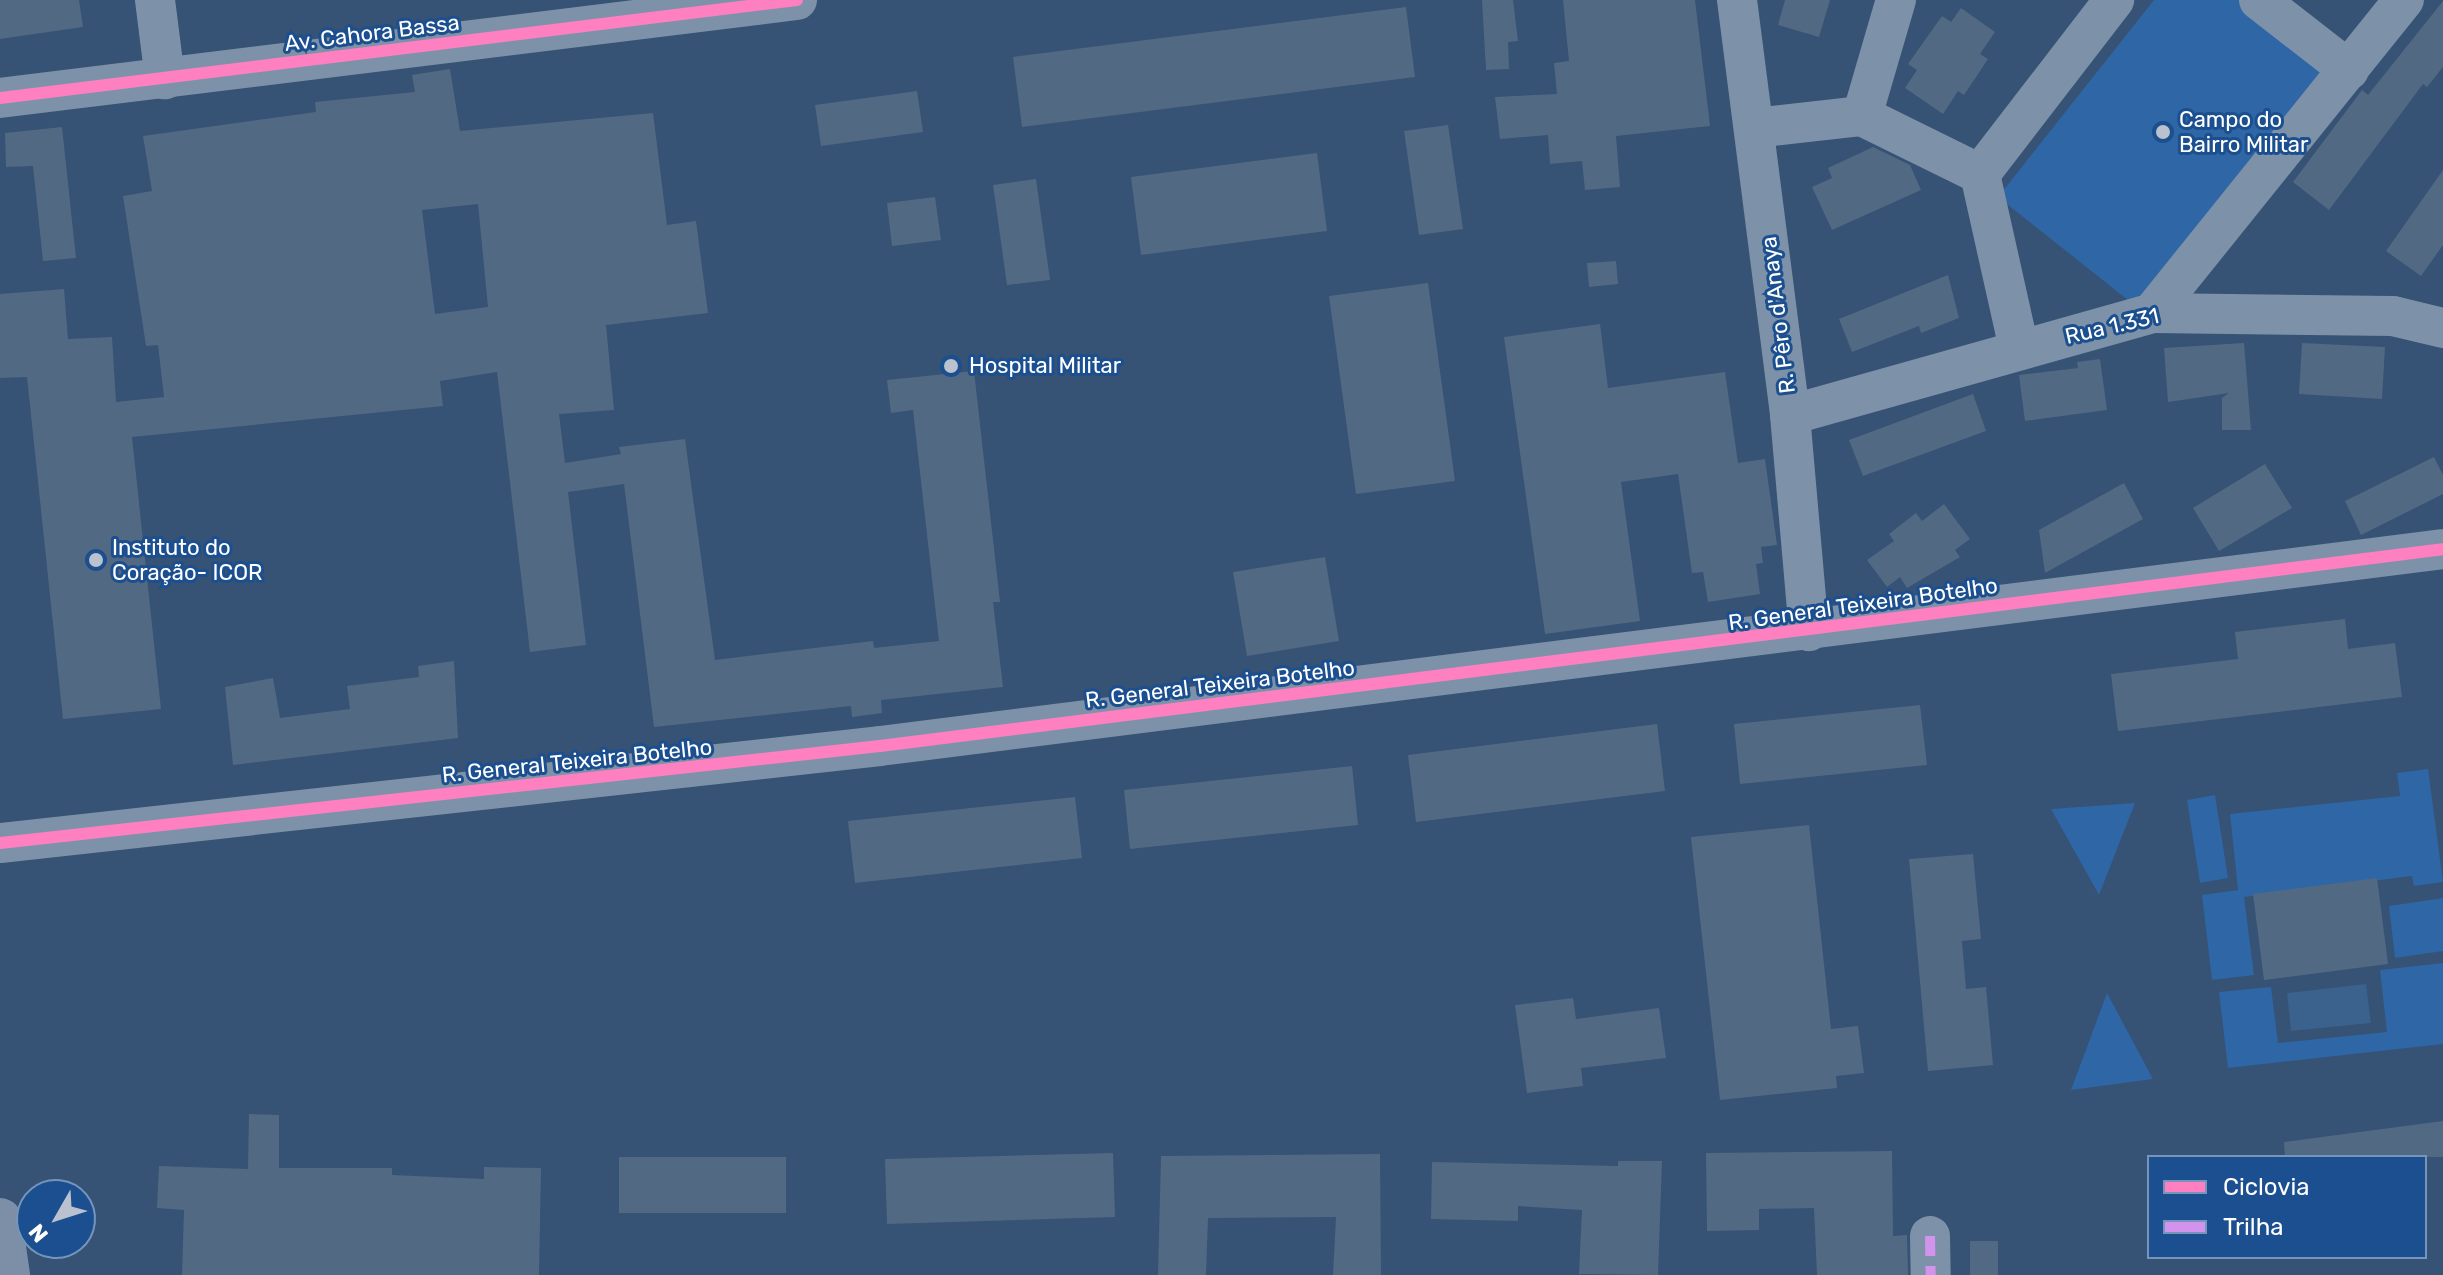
<!DOCTYPE html>
<meta charset="utf-8">
<style>
body{margin:0}
#map{position:relative;width:2443px;height:1275px;overflow:hidden;background:#365274;font-family:Rubik,sans-serif}
div>[style]{position:absolute}
[style*='--x']{left:calc(var(--x)*1px);top:calc(var(--y)*1px);width:calc(var(--w)*1px);rotate:calc(var(--a)*1deg)}
.green>*{inset:0;background:#2f66a5}
.water>*{inset:0;background:#3b618d}
.building>*{inset:0;background:#526984}
.minor>*{height:40px;margin:-20px;padding:0 20px;transform-origin:20px;border-radius:20px;background:#7d92a8}
.major>*{height:44px;margin:-22px;padding:0 22px;transform-origin:22px;border-radius:22px;background:#7d8ea7}
.quiet>*{height:10px;margin-top:-5px;transform-origin:0;background:repeating-linear-gradient(90deg,#d193ec 0 20px,transparent 0 30px)}
.cycleway>*{height:12px;margin:-6px;padding:0 6px;transform-origin:6px;border-radius:6px;background:#ff80c0}
.dots>*{width:22px;height:22px;translate:-50% -50%;box-sizing:border-box;border:4px solid #1b4f8f;border-radius:50%}
span{translate:-50% -50%;white-space:nowrap;text-align:center;line-height:1.15;-webkit-text-stroke:6px #1b4f8f;paint-order:stroke}
.street-label{font-size:22px;color:#fff}
.poi-label{font-size:22px;color:#fff}
.left{translate:0 -50%;text-align:left}
.legend{position:absolute;left:2147px;top:1155px;width:280px;height:104px;box-sizing:border-box;background:#1b4f8f;border:2px solid #7695bc;margin:0;padding:10px 14px;list-style:none;font-size:24px;color:#fff}
.legend li{display:flex;align-items:center;gap:16px;height:40px}
.legend b{width:40px;border:2px solid #7695bc}
.north{position:absolute;left:16px;top:1179px;width:80px;height:80px;box-sizing:border-box;background:#1b4f8f;border:2px solid #7695bc;border-radius:50%;rotate:231deg;font-size:22px;font-weight:700;line-height:32px;text-align:center;color:#fff}
.north::after{content:'';display:block;margin:auto;width:28px;height:36px;background:#b9c2ce;clip-path:polygon(50% 0,100% 100%,50% 72%,0 100%)}
</style>
<div id="map">
<div class="green">
<div style="clip-path:polygon(2154px 0,2244px 0,2328px 67px,2138px 308px,1998px 197px)"></div>
<div style="clip-path:polygon(2428px 769px,2443px 882px,2414px 886px,2412px 876px,2244px 897px,2254px 975px,2212px 980px,2202px 895px,2238px 890px,2230px 814px,2400px 796px,2397px 773px)"></div>
<div style="clip-path:polygon(2215px 795px,2228px 878px,2200px 883px,2187px 800px)"></div>
<div style="clip-path:polygon(2135px 803px,2099px 895px,2051px 809px)"></div>
<div style="clip-path:polygon(2443px 898px,2443px 951px,2395px 958px,2389px 906px)"></div>
<div style="clip-path:polygon(2443px 963px,2443px 1044px,2228px 1068px,2219px 992px,2271px 987px,2278px 1043px,2387px 1032px,2380px 970px)"></div>
<div style="clip-path:polygon(2107px 993px,2153px 1079px,2071px 1090px)"></div>
</div>
<div class="water">
<div style="clip-path:polygon(2366px 984px,2371px 1023px,2291px 1031px,2287px 993px)"></div>
</div>
<div class="building">
<div style="clip-path:polygon(0 0,79px 0,83px 27px,0 39px)"></div>
<div style="clip-path:polygon(1482px 0,1513px 0,1518px 41px,1508px 42px,1509px 69px,1486px 70px)"></div>
<div style="clip-path:polygon(1563px 0,1695px 0,1710px 126px,1616px 136px,1620px 187px,1585px 190px,1582px 161px,1550px 164px,1548px 135px,1500px 139px,1495px 97px,1557px 94px,1554px 63px,1569px 61px)"></div>
<div style="clip-path:polygon(1785px 0,1830px 0,1819px 37px,1778px 25px)"></div>
<div style="clip-path:polygon(2443px 1px,2443px 67px,2427px 87px,2423px 84px,2329px 210px,2293px 182px,2362px 90px,2368px 95px)"></div>
<div style="clip-path:polygon(1406px 7px,1415px 77px,1022px 127px,1013px 57px)"></div>
<div style="clip-path:polygon(1961px 8px,1995px 32px,1980px 54px,1988px 59px,1964px 95px,1958px 91px,1943px 114px,1905px 88px,1917px 70px,1908px 64px,1942px 16px,1951px 22px)"></div>
<div style="clip-path:polygon(evenodd,450px 69px,460px 131px,653px 113px,667px 225px,696px 221px,708px 313px,606px 325px,614px 410px,559px 414px,565px 463px,621px 454px,619px 447px,685px 439px,715px 660px,873px 641px,874px 648px,939px 641px,913px 410px,891px 413px,887px 380px,974px 371px,1000px 602px,993px 602px,1003px 687px,881px 700px,882px 713px,852px 717px,851px 706px,654px 727px,624px 484px,568px 492px,586px 645px,530px 652px,497px 372px,440px 381px,443px 406px,132px 437px,161px 709px,63px 719px,27px 377px,0 378px,0 294px,64px 289px,68px 339px,112px 337px,116px 402px,164px 397px,158px 345px,146px 346px,123px 196px,152px 191px,143px 136px,316px 112px,315px 102px,415px 92px,412px 75px,450px 69px,478px 204px,488px 307px,435px 314px,422px 210px,478px 204px)"></div>
<div style="clip-path:polygon(917px 91px,923px 132px,821px 146px,815px 105px)"></div>
<div style="clip-path:polygon(1448px 125px,1463px 229px,1419px 235px,1404px 131px)"></div>
<div style="clip-path:polygon(62px 127px,76px 258px,43px 261px,33px 166px,6px 167px,5px 133px)"></div>
<div style="clip-path:polygon(1873px 147px,1910px 165px,1921px 190px,1832px 230px,1812px 187px,1832px 178px,1828px 168px)"></div>
<div style="clip-path:polygon(1317px 153px,1327px 231px,1141px 255px,1131px 177px)"></div>
<div style="clip-path:polygon(2443px 170px,2443px 245px,2421px 276px,2386px 251px)"></div>
<div style="clip-path:polygon(1036px 179px,1050px 280px,1007px 285px,993px 185px)"></div>
<div style="clip-path:polygon(935px 197px,941px 240px,892px 246px,887px 203px)"></div>
<div style="clip-path:polygon(1616px 261px,1618px 284px,1589px 287px,1587px 263px)"></div>
<div style="clip-path:polygon(1948px 275px,1959px 318px,1921px 333px,1919px 326px,1852px 352px,1839px 319px)"></div>
<div style="clip-path:polygon(1428px 283px,1455px 481px,1356px 494px,1329px 296px)"></div>
<div style="clip-path:polygon(1600px 324px,1608px 388px,1725px 372px,1738px 463px,1765px 459px,1777px 545px,1761px 547px,1763px 563px,1756px 564px,1760px 594px,1708px 602px,1703px 572px,1692px 573px,1678px 474px,1621px 482px,1640px 621px,1545px 634px,1504px 337px)"></div>
<div style="clip-path:polygon(2244px 343px,2251px 430px,2222px 430px,2222px 398px,2229px 393px,2168px 402px,2164px 348px)"></div>
<div style="clip-path:polygon(2302px 343px,2385px 347px,2382px 399px,2299px 394px)"></div>
<div style="clip-path:polygon(2100px 359px,2107px 410px,2025px 421px,2019px 375px,2078px 368px,2077px 362px)"></div>
<div style="clip-path:polygon(1973px 394px,1986px 431px,1863px 476px,1849px 440px)"></div>
<div style="clip-path:polygon(2434px 457px,2443px 475px,2443px 494px,2361px 535px,2345px 501px)"></div>
<div style="clip-path:polygon(2265px 464px,2292px 508px,2219px 551px,2193px 508px)"></div>
<div style="clip-path:polygon(2124px 483px,2143px 519px,2045px 573px,2039px 530px)"></div>
<div style="clip-path:polygon(1944px 504px,1970px 539px,1955px 550px,1960px 557px,1907px 588px,1900px 577px,1887px 587px,1867px 560px,1894px 541px,1889px 534px,1916px 513px,1922px 521px)"></div>
<div style="clip-path:polygon(1325px 557px,1339px 641px,1247px 656px,1233px 572px)"></div>
<div style="clip-path:polygon(2345px 619px,2348px 649px,2395px 643px,2402px 697px,2118px 731px,2111px 674px,2238px 659px,2235px 632px)"></div>
<div style="clip-path:polygon(454px 661px,458px 738px,233px 765px,225px 687px,273px 678px,280px 718px,350px 709px,347px 686px,419px 677px,418px 666px)"></div>
<div style="clip-path:polygon(1920px 705px,1927px 765px,1740px 784px,1734px 724px)"></div>
<div style="clip-path:polygon(1657px 724px,1665px 791px,1416px 822px,1408px 755px)"></div>
<div style="clip-path:polygon(1352px 766px,1358px 825px,1130px 849px,1124px 790px)"></div>
<div style="clip-path:polygon(1075px 797px,1082px 858px,855px 883px,848px 821px)"></div>
<div style="clip-path:polygon(1809px 825px,1831px 1029px,1858px 1026px,1864px 1073px,1836px 1076px,1837px 1088px,1720px 1100px,1691px 837px)"></div>
<div style="clip-path:polygon(1973px 854px,1981px 939px,1962px 941px,1966px 989px,1986px 987px,1993px 1065px,1928px 1071px,1909px 859px)"></div>
<div style="clip-path:polygon(2377px 878px,2388px 964px,2264px 980px,2253px 894px)"></div>
<div style="clip-path:polygon(1573px 998px,1576px 1019px,1659px 1008px,1666px 1058px,1581px 1068px,1583px 1086px,1527px 1093px,1515px 1005px)"></div>
<div style="clip-path:polygon(249px 1114px,279px 1115px,279px 1168px,392px 1168px,392px 1175px,484px 1179px,484px 1167px,541px 1168px,539px 1275px,182px 1275px,184px 1210px,157px 1208px,159px 1166px,248px 1169px)"></div>
<div style="clip-path:polygon(2443px 1121px,2443px 1157px,2285px 1157px,2284px 1142px)"></div>
<div style="clip-path:polygon(1892px 1151px,1893px 1236px,1907px 1235px,1908px 1275px,1817px 1275px,1814px 1208px,1759px 1209px,1759px 1230px,1707px 1231px,1706px 1153px)"></div>
<div style="clip-path:polygon(1113px 1153px,1115px 1217px,887px 1224px,885px 1159px)"></div>
<div style="clip-path:polygon(1380px 1154px,1381px 1275px,1333px 1275px,1336px 1217px,1208px 1218px,1206px 1275px,1158px 1275px,1161px 1156px)"></div>
<div style="clip-path:polygon(619px 1157px,786px 1157px,786px 1213px,619px 1213px)"></div>
<div style="clip-path:polygon(1618px 1161px,1662px 1161px,1658px 1275px,1579px 1274px,1582px 1210px,1518px 1206px,1518px 1221px,1431px 1219px,1432px 1162px,1618px 1166px)"></div>
<div style="clip-path:polygon(1970px 1241px,1998px 1241px,1998px 1275px,1970px 1275px)"></div>
</div>
<div class="minor">
<div style="--x:155;--y:0;--w:80;--a:82.8"></div>
<div style="--x:1737;--y:0;--w:418;--a:82.7"></div>
<div style="--x:1790;--y:415;--w:217;--a:85"></div>
<div style="--x:2259;--y:0;--w:114;--a:37.9"></div>
<div style="--x:0;--y:98;--w:803;--a:-7.01"></div>
<div style="--x:1862;--y:116;--w:131;--a:26.2"></div>
<div style="--x:1980;--y:174;--w:179;--a:77.4"></div>
<div style="--x:1755;--y:128;--w:108;--a:-6.4"></div>
<div style="--x:1862;--y:116;--w:121;--a:-73.7"></div>
<div style="--x:1980;--y:174;--w:220;--a:-52.4"></div>
<div style="--x:2152;--y:313;--w:402;--a:-51.2"></div>
<div style="--x:1790;--y:415;--w:376;--a:-15.7"></div>
<div style="--x:2152;--y:313;--w:241;--a:0.7"></div>
<div style="--x:2393;--y:316;--w:51;--a:13.5"></div>
<div style="--x:0;--y:843;--w:885;--a:-6.29"></div>
<div style="--x:880;--y:746;--w:1575;--a:-7.18"></div>
<div style="--x:1930;--y:1236;--w:39;--a:89"></div>
</div>
<div class="major">
<div style="--x:0;--y:1220;--w:56;--a:81.7"></div>
</div>
<div class="quiet">
<div style="--x:1930;--y:1236;--w:39;--a:89"></div>
</div>
<div class="cycleway">
<div style="--x:0;--y:98;--w:803;--a:-7.01"></div>
<div style="--x:0;--y:843;--w:885;--a:-6.29"></div>
<div style="--x:880;--y:746;--w:1575;--a:-7.18"></div>
</div>
<div class="dots">
<div style="left:2163px;top:132px;background:#b9c2ce"></div>
<div style="left:951px;top:366px;background:#b9c2ce"></div>
<div style="left:96px;top:560px;background:#b9c2ce"></div>
</div>
<div class="street-label">
<span style="left:372px;top:33px;rotate:-7deg">Av. Cahora Bassa</span>
<span style="left:1778px;top:315px;rotate:-97deg">R. Pêro d'Anaya</span>
<span style="left:2112px;top:326px;rotate:-13deg">Rua 1.331</span>
<span style="left:1863px;top:604px;rotate:-8deg">R. General Teixeira Botelho</span>
<span style="left:1220px;top:684px;rotate:-7deg">R. General Teixeira Botelho</span>
<span style="left:577px;top:761px;rotate:-6deg">R. General Teixeira Botelho</span>
</div>
<div class="poi-label">
<span class="left" style="left:2179px;top:132px">Campo do<br>Bairro Militar</span>
<span class="left" style="left:969px;top:366px">Hospital Militar</span>
<span class="left" style="left:112px;top:560px">Instituto do<br>Coração- ICOR</span>
</div>
<ul class="legend">
<li><b style="height:10px;background:#ff80c0"></b>Ciclovia</li>
<li><b style="height:10px;background:#d193ec"></b>Trilha</li>
</ul>
<div class="north">N</div>
</div>
